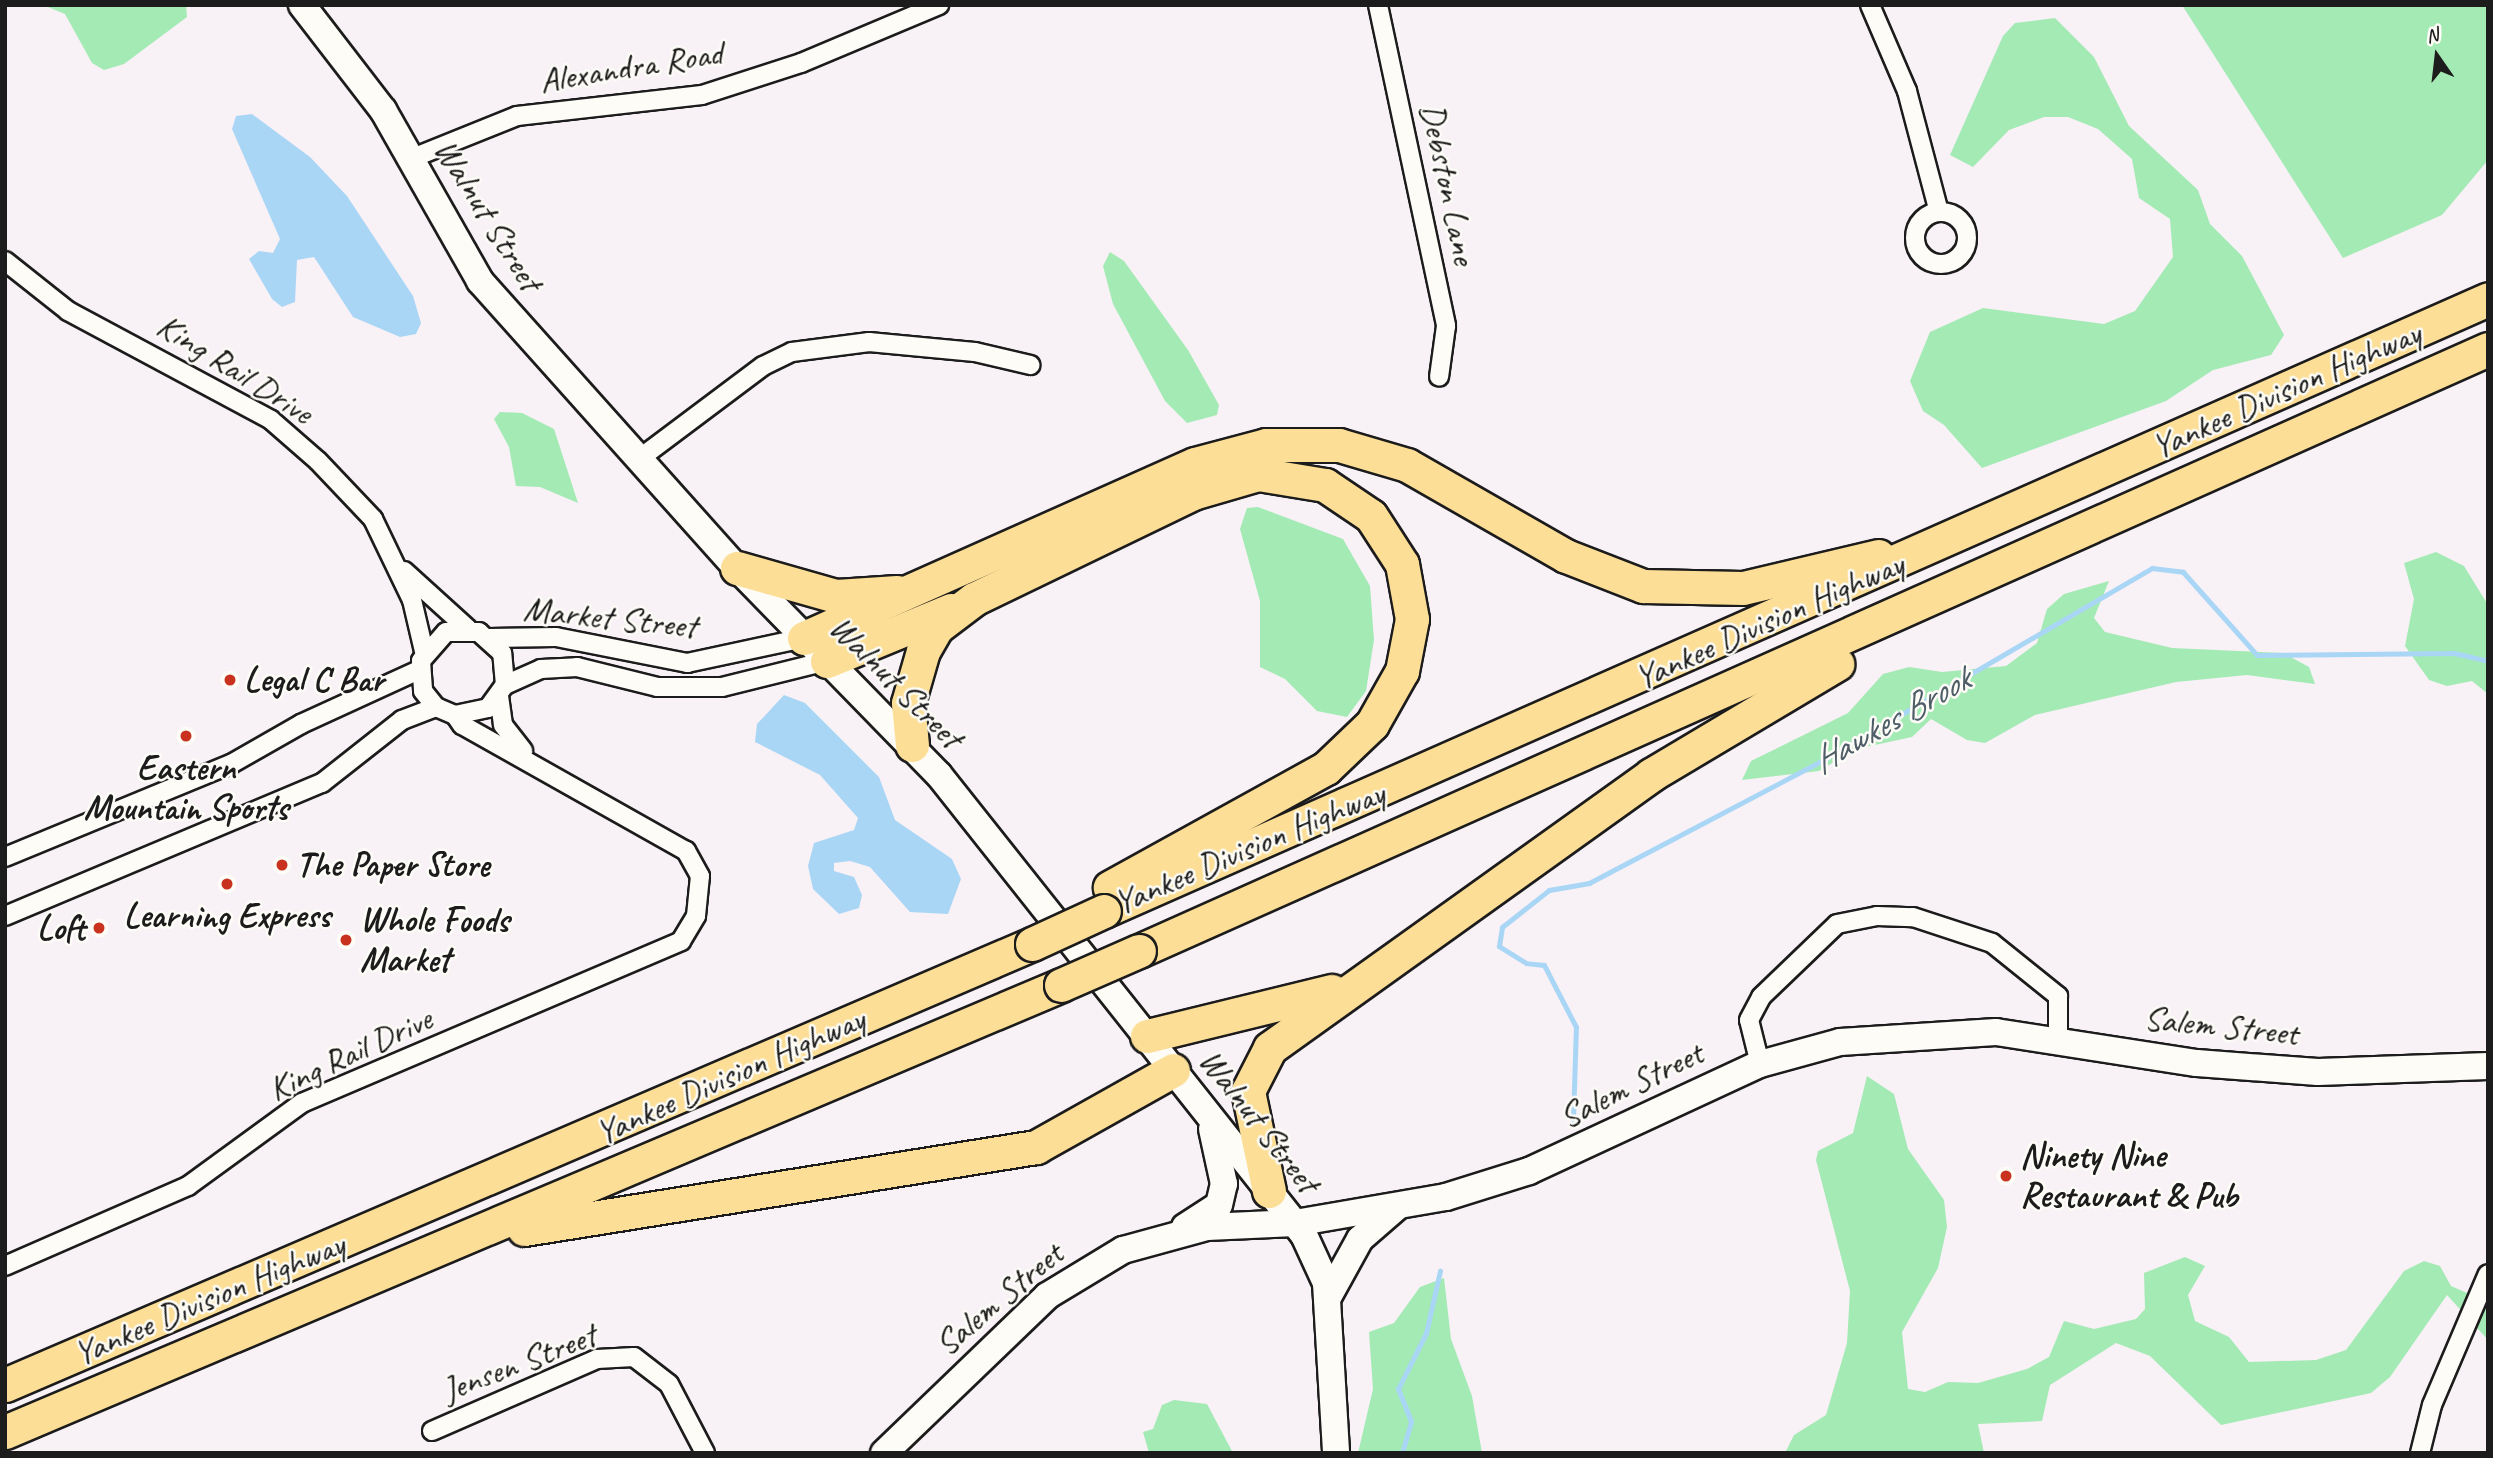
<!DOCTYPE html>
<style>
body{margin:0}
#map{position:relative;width:2493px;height:1458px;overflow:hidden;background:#f8f1f6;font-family:Caveat,sans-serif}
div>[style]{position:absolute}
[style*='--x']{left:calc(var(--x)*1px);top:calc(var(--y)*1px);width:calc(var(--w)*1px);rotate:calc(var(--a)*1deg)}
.green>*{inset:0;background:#a4eab5}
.water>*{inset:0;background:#aad6f6}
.stream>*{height:5px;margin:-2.5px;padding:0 2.5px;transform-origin:2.5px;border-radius:2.5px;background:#aad6f6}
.roads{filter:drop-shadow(2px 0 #1c1c1c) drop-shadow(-2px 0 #1c1c1c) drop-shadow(0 2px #1c1c1c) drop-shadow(0 -2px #1c1c1c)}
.street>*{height:18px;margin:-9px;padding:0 9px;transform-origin:9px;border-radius:9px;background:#fdfcf7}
.street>.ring{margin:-9px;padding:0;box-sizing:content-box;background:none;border:18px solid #fdfcf7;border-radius:50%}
.secondary>*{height:26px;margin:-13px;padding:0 13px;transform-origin:13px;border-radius:13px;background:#fdfcf7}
.highway>*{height:33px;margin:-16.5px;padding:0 16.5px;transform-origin:16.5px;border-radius:16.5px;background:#fcde96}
.bridges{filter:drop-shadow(2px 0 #1c1c1c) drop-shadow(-2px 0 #1c1c1c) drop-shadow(0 2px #1c1c1c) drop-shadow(0 -2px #1c1c1c)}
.highway-bridge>*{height:33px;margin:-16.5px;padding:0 16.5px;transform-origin:16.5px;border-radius:16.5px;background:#fcde96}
.dots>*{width:19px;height:19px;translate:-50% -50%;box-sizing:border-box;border:4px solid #fdfcf7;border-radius:50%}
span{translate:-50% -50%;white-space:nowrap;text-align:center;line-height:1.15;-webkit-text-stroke:5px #fdfcf7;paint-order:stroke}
.street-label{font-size:35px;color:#1c1c1c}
.poi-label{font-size:35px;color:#1c1c1c;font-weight:700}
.left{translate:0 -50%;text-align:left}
.right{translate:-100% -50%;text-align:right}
.water-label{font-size:37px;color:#4e5d68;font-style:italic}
.frame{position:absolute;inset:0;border:7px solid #1c1c1c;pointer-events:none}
.north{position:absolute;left:2402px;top:21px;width:70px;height:70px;-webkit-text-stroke:5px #fdfcf7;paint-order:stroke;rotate:346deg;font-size:19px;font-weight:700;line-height:28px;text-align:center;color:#1c1c1c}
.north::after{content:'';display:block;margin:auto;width:24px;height:32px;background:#1c1c1c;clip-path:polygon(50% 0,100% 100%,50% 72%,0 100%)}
</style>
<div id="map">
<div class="green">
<div style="clip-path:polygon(43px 5px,186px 5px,187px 17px,124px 64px,104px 70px,92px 63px,65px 14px)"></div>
<div style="clip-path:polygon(2182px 5px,2488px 5px,2488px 160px,2442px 215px,2343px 258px)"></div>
<div style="clip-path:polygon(2055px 18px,2094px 57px,2129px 126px,2198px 190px,2210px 224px,2242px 256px,2284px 335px,2271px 355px,2213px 370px,2166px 401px,1982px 468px,1944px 425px,1923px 411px,1910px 381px,1930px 332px,1983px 308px,2104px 324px,2135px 311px,2173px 257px,2170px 219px,2139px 198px,2132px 159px,2098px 129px,2068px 117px,2044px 117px,2009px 130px,1973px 167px,1950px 155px,2003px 36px,2015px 23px)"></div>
<div style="clip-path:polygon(1110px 252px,1124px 261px,1188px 350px,1219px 405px,1217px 415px,1187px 423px,1165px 401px,1113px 304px,1103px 266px)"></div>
<div style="clip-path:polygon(500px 412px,522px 413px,554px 429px,578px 503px,540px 487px,516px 486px,509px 447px,494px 419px)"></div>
<div style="clip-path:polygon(1258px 507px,1343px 539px,1370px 586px,1374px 640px,1366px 691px,1347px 717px,1317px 711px,1285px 679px,1260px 667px,1260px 601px,1240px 529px,1247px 508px)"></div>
<div style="clip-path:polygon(2436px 552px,2464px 566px,2488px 605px,2488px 694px,2472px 681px,2447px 686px,2429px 680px,2405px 646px,2414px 599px,2404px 563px)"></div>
<div style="clip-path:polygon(2109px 581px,2094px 618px,2105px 632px,2172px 648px,2283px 653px,2309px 667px,2315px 684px,2247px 675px,2176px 682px,2035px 715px,1985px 743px,1967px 740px,1931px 719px,1912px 737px,1856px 749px,1819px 771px,1742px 780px,1751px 761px,1848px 713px,1883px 674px,1909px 667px,1942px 672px,2006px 666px,2037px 643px,2047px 609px,2064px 594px)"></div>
<div style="clip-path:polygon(1867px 1076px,1894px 1094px,1908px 1149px,1944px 1200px,1947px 1227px,1938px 1268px,1902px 1332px,1908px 1389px,1925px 1392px,1948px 1382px,1978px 1383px,2027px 1369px,2049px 1357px,2064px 1321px,2094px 1329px,2136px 1319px,2145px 1309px,2144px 1273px,2185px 1257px,2205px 1266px,2188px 1295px,2195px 1321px,2229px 1337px,2249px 1362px,2316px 1360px,2346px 1350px,2404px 1271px,2424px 1261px,2440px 1266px,2451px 1286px,2488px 1302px,2488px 1340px,2447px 1295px,2390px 1377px,2371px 1393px,2221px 1425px,2150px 1356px,2116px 1343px,2050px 1385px,2042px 1421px,1978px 1424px,1984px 1453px,1785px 1453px,1794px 1435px,1826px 1415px,1847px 1343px,1850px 1291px,1816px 1160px,1818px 1151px,1853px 1133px)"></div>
<div style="clip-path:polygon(1444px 1278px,1451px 1339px,1472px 1396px,1482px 1453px,1358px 1453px,1373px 1389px,1369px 1332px,1394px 1323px,1420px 1287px)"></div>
<div style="clip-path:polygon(1174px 1400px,1207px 1404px,1233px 1453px,1149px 1453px,1143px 1432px,1153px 1429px,1162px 1405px)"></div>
</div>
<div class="water">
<div style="clip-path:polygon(252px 114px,310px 157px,347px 196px,413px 296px,421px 323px,416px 334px,400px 337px,353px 317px,314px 257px,297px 260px,295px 302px,282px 307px,272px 299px,249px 259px,259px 251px,273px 253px,280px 239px,232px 129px,236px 116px)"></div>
<div style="clip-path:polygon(784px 695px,805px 703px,879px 777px,895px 820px,952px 859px,961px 879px,948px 914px,910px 912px,870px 867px,850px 861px,834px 863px,834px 871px,854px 877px,862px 895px,859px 908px,839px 914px,813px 889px,808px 866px,814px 843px,854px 830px,858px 818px,820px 775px,755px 742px,757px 724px)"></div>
</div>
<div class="stream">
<div style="--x:1573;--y:1120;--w:93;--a:-88.2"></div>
<div style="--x:1576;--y:1027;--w:70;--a:-117.3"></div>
<div style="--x:1544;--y:965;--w:18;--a:-174"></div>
<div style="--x:1526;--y:963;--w:32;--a:-148"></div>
<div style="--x:1499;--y:946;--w:19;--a:-81"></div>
<div style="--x:1502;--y:927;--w:60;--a:-38.2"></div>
<div style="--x:1549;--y:890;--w:41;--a:-9.9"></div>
<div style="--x:1589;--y:883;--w:267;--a:-27.7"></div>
<div style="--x:1825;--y:759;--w:379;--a:-30.3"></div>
<div style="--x:2152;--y:568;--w:31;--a:7"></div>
<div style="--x:2183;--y:572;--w:111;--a:48.3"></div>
<div style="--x:2257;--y:655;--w:197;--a:-0.6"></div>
<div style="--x:2454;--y:653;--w:35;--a:13"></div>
<div style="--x:1402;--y:1453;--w:33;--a:-74"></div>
<div style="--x:1411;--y:1421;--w:35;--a:-112"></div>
<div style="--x:1398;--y:1389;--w:63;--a:-63.4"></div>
<div style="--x:1426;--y:1333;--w:64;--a:-77.3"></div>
</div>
<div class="roads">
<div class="street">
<div style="--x:1378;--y:5;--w:328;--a:78"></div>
<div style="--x:1446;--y:326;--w:51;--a:97.8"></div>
<div style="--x:1870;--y:5;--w:94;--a:66.7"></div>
<div style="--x:1907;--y:91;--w:125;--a:75.2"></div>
<div style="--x:410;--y:159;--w:115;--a:-21.9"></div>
<div style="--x:517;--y:116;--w:186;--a:-6.5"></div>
<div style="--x:702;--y:95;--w:104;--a:-17.9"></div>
<div style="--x:801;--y:63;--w:150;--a:-22.8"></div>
<div class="ring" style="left:1915px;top:212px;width:34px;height:34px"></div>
<div style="--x:5;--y:261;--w:80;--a:38.4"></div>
<div style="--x:68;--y:311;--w:230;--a:28.2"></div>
<div style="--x:271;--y:420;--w:62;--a:41.1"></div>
<div style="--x:318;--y:461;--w:80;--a:46.5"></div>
<div style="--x:373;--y:519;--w:90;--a:64.3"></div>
<div style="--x:412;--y:600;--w:52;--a:76.8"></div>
<div style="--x:639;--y:459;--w:155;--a:-36.9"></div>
<div style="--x:763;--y:366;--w:32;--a:-26"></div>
<div style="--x:792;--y:352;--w:78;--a:-7.4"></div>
<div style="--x:869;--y:342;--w:106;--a:5.4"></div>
<div style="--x:975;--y:352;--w:57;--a:13.3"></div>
<div style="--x:404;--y:571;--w:86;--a:42.2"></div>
<div style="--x:489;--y:638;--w:67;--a:-0.9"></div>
<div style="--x:556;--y:637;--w:134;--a:11.2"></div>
<div style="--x:687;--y:663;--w:120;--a:-12.1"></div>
<div style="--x:505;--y:685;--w:32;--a:-95"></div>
<div style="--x:502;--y:653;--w:31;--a:-138"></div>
<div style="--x:479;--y:632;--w:33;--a:180"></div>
<div style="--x:446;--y:632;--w:38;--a:131"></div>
<div style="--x:421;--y:661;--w:30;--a:86"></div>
<div style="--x:423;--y:691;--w:21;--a:51"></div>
<div style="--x:436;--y:707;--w:21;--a:23"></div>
<div style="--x:455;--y:715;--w:34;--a:-12"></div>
<div style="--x:488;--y:708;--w:29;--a:-54"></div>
<div style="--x:505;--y:685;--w:39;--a:-24"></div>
<div style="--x:541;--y:669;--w:36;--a:-3"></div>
<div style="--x:577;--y:667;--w:82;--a:14"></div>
<div style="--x:657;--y:687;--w:65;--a:0"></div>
<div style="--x:722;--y:687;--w:108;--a:-13.9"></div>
<div style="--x:499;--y:696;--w:29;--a:82"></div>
<div style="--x:503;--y:725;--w:33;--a:52"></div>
<div style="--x:5;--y:857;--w:244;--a:-22.4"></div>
<div style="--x:231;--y:764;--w:81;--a:-29.7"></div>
<div style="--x:301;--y:724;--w:130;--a:-24.6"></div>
<div style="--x:5;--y:916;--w:344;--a:-22.8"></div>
<div style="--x:322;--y:783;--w:102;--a:-38.2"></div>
<div style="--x:402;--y:720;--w:36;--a:-21"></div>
<div style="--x:1760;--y:1064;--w:45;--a:-104"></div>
<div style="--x:1749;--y:1020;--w:26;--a:-62"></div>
<div style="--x:1761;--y:997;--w:105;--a:-43.8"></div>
<div style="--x:1837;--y:924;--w:41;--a:-11.3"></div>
<div style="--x:1877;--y:916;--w:36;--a:2"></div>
<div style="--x:1913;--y:917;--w:83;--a:18.2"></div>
<div style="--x:1992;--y:943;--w:85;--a:38.8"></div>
<div style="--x:2058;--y:996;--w:45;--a:90"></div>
<div style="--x:5;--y:1266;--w:200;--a:-23.6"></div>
<div style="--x:188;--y:1186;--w:141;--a:-36.1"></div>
<div style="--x:302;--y:1103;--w:412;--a:-23.1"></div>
<div style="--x:681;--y:941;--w:29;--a:-59"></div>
<div style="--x:696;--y:916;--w:40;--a:-84.3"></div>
<div style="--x:700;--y:876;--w:29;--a:-119"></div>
<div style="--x:686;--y:851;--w:257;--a:-150.6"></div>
<div style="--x:462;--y:725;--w:12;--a:-125"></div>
<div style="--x:432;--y:1431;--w:180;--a:-23.6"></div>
<div style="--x:597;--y:1359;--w:37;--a:-3"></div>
<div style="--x:634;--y:1357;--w:44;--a:37.6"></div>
<div style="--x:669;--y:1384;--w:78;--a:62.4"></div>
<div style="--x:2420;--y:1453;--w:49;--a:-76"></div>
<div style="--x:2432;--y:1405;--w:142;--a:-66.9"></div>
</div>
<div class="secondary">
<div style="--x:302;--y:5;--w:133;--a:52.4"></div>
<div style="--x:383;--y:110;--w:197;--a:60.4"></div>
<div style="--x:480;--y:281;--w:385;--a:48.2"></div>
<div style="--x:737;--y:568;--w:289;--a:45.7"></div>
<div style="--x:939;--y:775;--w:587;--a:51.57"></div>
<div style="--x:1304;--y:1235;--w:53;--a:65.4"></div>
<div style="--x:1326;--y:1283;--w:170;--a:86.6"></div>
<div style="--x:1185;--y:1227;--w:40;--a:-32.9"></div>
<div style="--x:1219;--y:1205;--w:22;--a:-77"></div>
<div style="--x:1224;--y:1184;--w:56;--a:-102.3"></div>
<div style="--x:1327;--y:1299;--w:68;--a:-61.2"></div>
<div style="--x:1360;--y:1239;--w:50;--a:-41"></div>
<div style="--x:884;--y:1453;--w:226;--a:-43.9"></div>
<div style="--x:1047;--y:1296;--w:89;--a:-31.2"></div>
<div style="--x:1123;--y:1250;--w:87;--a:-15.3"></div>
<div style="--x:1207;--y:1227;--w:88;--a:-2.6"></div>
<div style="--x:1295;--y:1223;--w:153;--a:-9.8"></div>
<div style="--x:1446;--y:1197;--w:87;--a:-17.4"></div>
<div style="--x:1529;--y:1171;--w:255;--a:-24.9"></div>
<div style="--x:1760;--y:1064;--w:83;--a:-15.4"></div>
<div style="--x:1840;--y:1042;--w:156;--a:-3.7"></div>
<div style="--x:1996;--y:1032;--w:203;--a:8.8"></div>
<div style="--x:2197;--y:1063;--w:121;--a:4.3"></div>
<div style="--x:2318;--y:1072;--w:170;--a:-2"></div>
</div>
<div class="highway">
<div style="--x:737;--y:568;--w:103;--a:15.8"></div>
<div style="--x:836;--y:596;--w:61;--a:-3.8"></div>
<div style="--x:804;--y:638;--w:428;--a:-24"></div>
<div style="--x:1195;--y:464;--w:73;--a:-15"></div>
<div style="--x:1266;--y:445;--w:73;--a:0"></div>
<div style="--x:1339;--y:445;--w:71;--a:16.4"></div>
<div style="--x:1407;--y:465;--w:183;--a:29.8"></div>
<div style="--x:1566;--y:556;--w:83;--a:21.3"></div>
<div style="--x:1643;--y:586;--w:100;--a:1.1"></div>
<div style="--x:1743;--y:588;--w:139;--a:-13.3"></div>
<div style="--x:827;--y:661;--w:134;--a:-22.4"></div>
<div style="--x:912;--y:745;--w:42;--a:-95.4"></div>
<div style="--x:908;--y:703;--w:54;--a:-73.9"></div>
<div style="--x:923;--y:651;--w:28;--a:-60"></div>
<div style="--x:937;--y:627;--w:46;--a:-37.1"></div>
<div style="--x:974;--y:599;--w:243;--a:-25.8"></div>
<div style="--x:1193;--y:493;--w:68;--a:-16.3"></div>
<div style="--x:1258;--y:474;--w:68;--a:9.3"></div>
<div style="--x:1325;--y:485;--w:55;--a:34"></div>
<div style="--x:1371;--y:516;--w:57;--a:57.1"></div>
<div style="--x:1402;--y:564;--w:56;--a:79.7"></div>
<div style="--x:1412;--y:619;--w:53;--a:100.9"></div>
<div style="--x:1402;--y:671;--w:61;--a:119.5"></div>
<div style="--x:1372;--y:724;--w:64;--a:136.3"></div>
<div style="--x:1326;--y:768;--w:247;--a:151.1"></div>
<div style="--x:1104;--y:911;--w:1513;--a:-23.85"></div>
<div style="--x:1139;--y:951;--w:1477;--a:-24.05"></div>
<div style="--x:1147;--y:1036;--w:190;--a:-13.7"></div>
<div style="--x:1269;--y:1191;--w:102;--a:-101.9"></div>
<div style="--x:1248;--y:1091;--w:48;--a:-62.9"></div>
<div style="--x:1270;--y:1048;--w:469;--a:-35.6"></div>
<div style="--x:1651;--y:775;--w:217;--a:-30.8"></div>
<div style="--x:524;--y:1229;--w:519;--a:-9.1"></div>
<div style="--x:1036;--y:1147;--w:157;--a:-29.3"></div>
<div style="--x:5;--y:1385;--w:1118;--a:-23.24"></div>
<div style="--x:5;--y:1432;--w:1147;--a:-22.94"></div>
</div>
</div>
<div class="bridges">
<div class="highway-bridge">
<div style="--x:1032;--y:944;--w:79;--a:-24.6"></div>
<div style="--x:1061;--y:985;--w:85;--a:-23.6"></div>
</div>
</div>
<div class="dots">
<div style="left:230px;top:680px;background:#c8321e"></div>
<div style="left:186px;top:736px;background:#c8321e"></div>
<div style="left:282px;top:865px;background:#c8321e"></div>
<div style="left:227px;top:884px;background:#c8321e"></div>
<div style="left:99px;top:928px;background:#c8321e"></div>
<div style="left:346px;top:940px;background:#c8321e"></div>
<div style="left:2006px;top:1176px;background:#c8321e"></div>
</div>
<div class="street-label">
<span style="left:631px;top:67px;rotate:-9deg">Alexandra Road</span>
<span style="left:1448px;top:184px;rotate:78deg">Debston Lane</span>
<span style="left:488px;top:215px;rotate:58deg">Walnut Street</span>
<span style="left:235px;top:369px;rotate:32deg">King Rail Drive</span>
<span style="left:2286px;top:390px;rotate:-24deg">Yankee Division Highway</span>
<span style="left:610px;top:618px;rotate:6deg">Market Street</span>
<span style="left:1769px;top:621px;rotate:-24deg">Yankee Division Highway</span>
<span style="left:896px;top:682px;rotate:45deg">Walnut Street</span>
<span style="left:1249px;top:848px;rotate:-23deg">Yankee Division Highway</span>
<span style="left:2221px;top:1026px;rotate:6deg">Salem Street</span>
<span style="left:350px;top:1054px;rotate:-25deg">King Rail Drive</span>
<span style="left:730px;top:1076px;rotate:-24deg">Yankee Division Highway</span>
<span style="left:1631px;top:1085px;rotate:-26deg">Salem Street</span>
<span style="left:1259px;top:1121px;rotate:52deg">Walnut Street</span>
<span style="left:209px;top:1299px;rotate:-23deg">Yankee Division Highway</span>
<span style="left:999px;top:1299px;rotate:-40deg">Salem Street</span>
<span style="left:519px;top:1363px;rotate:-21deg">Jensen Street</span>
</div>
<div class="poi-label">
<span class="left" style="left:244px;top:680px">Legal C Bar</span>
<span style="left:186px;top:788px">Eastern<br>Mountain Sports</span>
<span class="left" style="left:296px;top:865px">The Paper Store</span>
<span style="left:227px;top:916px">Learning Express</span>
<span class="left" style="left:360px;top:940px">Whole Foods<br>Market</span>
<span class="right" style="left:85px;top:928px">Loft</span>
<span class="left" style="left:2020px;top:1176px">Ninety Nine<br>Restaurant &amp; Pub</span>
</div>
<div class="water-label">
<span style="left:1891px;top:720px;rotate:-30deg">Hawkes Brook</span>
</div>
<div class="frame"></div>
<div class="north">N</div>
</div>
